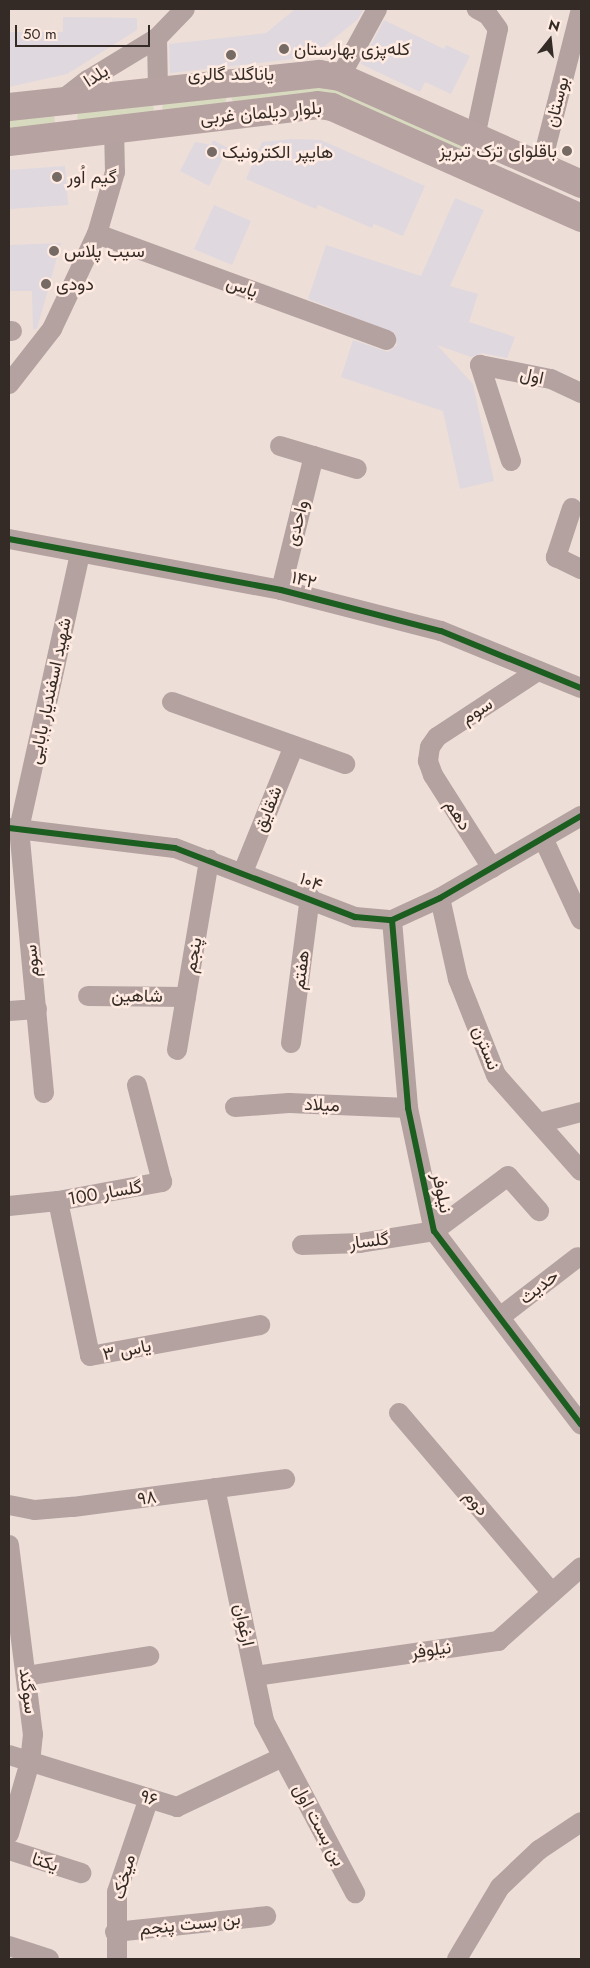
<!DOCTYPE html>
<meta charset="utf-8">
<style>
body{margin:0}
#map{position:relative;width:590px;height:1968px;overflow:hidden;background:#eddfd8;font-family:Jost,Vazirmatn,sans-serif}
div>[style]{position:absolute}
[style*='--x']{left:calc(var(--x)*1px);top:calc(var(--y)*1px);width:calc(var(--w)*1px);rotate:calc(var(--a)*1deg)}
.green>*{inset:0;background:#d8dabf}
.building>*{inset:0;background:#e0d8df}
.minor>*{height:20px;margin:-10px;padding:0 10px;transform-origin:10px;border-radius:10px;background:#b4a2a1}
.primary>*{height:28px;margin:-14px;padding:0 14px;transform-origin:14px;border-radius:14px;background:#b6a2a0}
.cycleway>*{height:6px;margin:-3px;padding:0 3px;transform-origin:3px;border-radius:3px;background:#1b5e20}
.dots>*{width:14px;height:14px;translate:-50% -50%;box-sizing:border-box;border:2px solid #ffebe1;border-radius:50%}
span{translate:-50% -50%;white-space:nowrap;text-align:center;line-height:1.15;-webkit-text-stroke:5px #ffebe1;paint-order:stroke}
.poi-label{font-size:18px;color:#342b26}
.left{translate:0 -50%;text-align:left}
.right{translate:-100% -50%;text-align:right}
.street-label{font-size:18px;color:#342b26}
.frame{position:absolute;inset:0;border:10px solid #342b26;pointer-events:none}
.north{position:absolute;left:525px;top:15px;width:50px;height:50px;-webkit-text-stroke:4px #ffebe1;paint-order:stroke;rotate:16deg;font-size:14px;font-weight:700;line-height:20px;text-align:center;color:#342b26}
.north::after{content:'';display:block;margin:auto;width:18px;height:22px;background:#342b26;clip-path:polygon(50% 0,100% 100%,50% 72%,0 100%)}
.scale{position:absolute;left:15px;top:25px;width:135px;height:22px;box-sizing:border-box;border:2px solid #342b26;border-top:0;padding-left:6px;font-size:15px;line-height:18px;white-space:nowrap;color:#342b26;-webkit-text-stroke:4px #ffebe1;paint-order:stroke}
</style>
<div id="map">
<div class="green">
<div style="clip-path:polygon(322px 83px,465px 147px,464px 153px,326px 96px,234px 102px,232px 100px,231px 97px)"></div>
<div style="clip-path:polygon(227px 97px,225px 103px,164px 110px,162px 108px,163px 102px)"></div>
<div style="clip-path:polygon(153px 103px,154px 112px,79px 120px,77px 118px,78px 112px)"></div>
<div style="clip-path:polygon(54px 115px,55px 123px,9px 130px,9px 119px)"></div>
</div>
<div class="building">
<div style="clip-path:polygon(295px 9px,364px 9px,357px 20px,311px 57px,170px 73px,169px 44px,266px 33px)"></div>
<div style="clip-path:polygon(63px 17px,137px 18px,137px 30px,67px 74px,9px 87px,9px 32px,63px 32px)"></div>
<div style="clip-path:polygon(384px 20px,444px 49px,446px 45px,470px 56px,451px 94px,425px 82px,420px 92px,361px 64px)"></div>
<div style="clip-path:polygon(292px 139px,321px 140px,425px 186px,403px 236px,374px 224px,372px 228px,318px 205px,316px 209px,246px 179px,262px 142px)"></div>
<div style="clip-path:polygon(213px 140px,228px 148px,209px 186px,180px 171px,195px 142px,211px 145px)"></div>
<div style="clip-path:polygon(65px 166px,68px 205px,9px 209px,9px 170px)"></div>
<div style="clip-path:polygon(455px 198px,484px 210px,450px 286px,478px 294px,469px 322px,515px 337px,507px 358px,482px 353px,471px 357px,437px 345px,473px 384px,494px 481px,460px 489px,443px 411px,341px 377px,353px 340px,388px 352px,397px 345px,395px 333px,308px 299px,326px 245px,421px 276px)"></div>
<div style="clip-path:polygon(214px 205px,251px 221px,232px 265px,194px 249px)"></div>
<div style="clip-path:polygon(61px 243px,37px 329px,33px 329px,32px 291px,9px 291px,9px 245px)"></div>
</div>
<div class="minor">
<div style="--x:157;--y:38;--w:53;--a:88.9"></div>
<div style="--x:340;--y:77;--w:77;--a:-61.4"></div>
<div style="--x:62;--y:100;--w:33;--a:-38"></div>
<div style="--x:88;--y:80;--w:81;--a:-31.3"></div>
<div style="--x:157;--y:38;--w:40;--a:-46"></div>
<div style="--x:475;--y:137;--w:110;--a:-78"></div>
<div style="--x:498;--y:29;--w:17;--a:-126"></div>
<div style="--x:488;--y:15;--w:13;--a:-151"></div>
<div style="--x:541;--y:166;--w:162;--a:-75.7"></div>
<div style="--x:97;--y:234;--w:308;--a:20.1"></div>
<div style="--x:9;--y:331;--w:3;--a:0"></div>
<div style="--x:9;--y:384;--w:70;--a:-52"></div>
<div style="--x:52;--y:329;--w:105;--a:-64.7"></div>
<div style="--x:97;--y:234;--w:65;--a:-73.8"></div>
<div style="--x:115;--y:172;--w:43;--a:-91.3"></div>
<div style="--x:280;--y:446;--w:80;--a:16.6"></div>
<div style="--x:511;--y:461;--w:101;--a:-107.9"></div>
<div style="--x:480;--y:365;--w:72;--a:11.2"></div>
<div style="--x:551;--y:379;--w:33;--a:25"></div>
<div style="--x:572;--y:508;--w:52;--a:108.1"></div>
<div style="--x:556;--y:557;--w:28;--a:26"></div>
<div style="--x:9;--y:539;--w:277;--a:10.6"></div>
<div style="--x:281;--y:590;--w:165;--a:14.4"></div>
<div style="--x:441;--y:631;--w:151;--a:22.2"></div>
<div style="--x:281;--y:590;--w:138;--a:-76.2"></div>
<div style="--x:172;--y:702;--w:184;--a:19.7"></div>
<div style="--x:9;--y:828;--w:167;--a:6.9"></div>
<div style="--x:175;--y:848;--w:193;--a:21"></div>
<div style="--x:355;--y:917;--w:37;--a:5"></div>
<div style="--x:392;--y:920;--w:53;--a:-24.6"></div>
<div style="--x:440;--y:898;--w:163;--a:-30.2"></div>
<div style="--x:543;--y:838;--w:90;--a:65.1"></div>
<div style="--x:492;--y:868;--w:110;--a:-122.4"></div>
<div style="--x:433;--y:775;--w:15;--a:-110"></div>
<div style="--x:428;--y:761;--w:14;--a:-82"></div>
<div style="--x:430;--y:747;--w:12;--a:-55"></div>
<div style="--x:437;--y:737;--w:121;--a:-33.2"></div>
<div style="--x:243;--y:872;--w:136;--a:-68"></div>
<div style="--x:440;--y:898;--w:83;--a:77.5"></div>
<div style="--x:458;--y:979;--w:103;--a:68.4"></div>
<div style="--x:496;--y:1075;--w:128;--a:48.5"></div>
<div style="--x:392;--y:920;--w:189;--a:85.1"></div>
<div style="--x:408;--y:1108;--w:126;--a:78.1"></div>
<div style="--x:434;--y:1231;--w:243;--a:52.8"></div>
<div style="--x:88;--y:996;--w:98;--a:0.6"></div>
<div style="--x:9;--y:1011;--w:28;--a:-4"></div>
<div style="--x:291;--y:1043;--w:147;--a:-82.6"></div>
<div style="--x:177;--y:1050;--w:193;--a:-80.4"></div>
<div style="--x:44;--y:1093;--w:265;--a:-95.4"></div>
<div style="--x:19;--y:829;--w:283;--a:-77.5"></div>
<div style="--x:235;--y:1107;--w:54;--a:-4.2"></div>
<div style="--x:289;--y:1103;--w:119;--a:2.4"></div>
<div style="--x:539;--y:1123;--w:43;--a:-14.7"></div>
<div style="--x:58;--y:1201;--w:158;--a:78.3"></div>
<div style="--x:90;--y:1356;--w:173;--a:-10.3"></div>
<div style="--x:9;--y:1206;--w:49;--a:-5.8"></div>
<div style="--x:58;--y:1201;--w:106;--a:-10.4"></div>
<div style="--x:162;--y:1182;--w:100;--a:-104.5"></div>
<div style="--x:302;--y:1245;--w:58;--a:-2"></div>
<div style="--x:360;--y:1243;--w:75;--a:-9.2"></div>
<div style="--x:434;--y:1231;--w:92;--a:-36.6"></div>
<div style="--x:508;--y:1176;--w:47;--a:48.5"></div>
<div style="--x:500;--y:1317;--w:98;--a:-37.6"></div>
<div style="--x:399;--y:1413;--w:236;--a:49.6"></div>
<div style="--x:215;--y:1488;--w:238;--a:78.1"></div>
<div style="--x:264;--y:1721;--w:195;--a:62.1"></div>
<div style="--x:9;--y:1505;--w:26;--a:11"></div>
<div style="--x:35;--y:1510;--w:38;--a:-5"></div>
<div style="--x:73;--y:1507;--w:214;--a:-7.5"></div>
<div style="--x:9;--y:1545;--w:191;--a:82.8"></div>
<div style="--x:33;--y:1734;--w:28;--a:96"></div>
<div style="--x:30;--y:1762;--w:75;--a:106.3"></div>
<div style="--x:26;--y:1676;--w:125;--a:-9.2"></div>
<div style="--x:255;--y:1676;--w:246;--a:-8.2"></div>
<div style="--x:498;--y:1641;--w:111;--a:-41.7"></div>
<div style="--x:9;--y:1755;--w:176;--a:17.2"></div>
<div style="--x:177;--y:1807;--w:117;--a:-25.3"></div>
<div style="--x:9;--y:1850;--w:76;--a:17.7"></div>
<div style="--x:115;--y:1932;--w:152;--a:-6"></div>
<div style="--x:9;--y:1946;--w:42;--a:18"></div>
<div style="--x:117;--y:1959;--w:67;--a:-90"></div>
<div style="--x:117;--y:1892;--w:99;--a:-71.2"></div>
<div style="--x:457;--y:1959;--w:84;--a:-59.2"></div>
<div style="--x:500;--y:1887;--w:54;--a:-43.5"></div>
<div style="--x:539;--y:1850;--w:50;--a:-33.7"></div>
</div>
<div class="primary">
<div style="--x:9;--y:107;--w:312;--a:-6.1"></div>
<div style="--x:319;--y:74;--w:21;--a:8"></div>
<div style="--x:340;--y:77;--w:264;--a:23.9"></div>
<div style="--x:9;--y:142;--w:311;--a:-6.8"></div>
<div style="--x:318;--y:105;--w:14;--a:8"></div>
<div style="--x:332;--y:107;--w:273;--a:24"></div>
</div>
<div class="cycleway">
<div style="--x:9;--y:539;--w:277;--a:10.6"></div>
<div style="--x:281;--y:590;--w:165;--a:14.4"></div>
<div style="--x:441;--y:631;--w:151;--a:22.2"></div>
<div style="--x:9;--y:828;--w:167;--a:6.9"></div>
<div style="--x:175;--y:848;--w:193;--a:21"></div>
<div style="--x:355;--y:917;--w:37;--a:5"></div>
<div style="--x:392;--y:920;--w:53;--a:-24.6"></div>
<div style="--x:440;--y:898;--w:163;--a:-30.2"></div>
<div style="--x:392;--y:920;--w:189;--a:85.1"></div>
<div style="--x:408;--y:1108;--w:126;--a:78.1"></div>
<div style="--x:434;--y:1231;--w:243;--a:52.8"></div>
</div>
<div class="dots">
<div style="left:284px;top:49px;background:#756a64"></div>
<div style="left:231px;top:55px;background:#756a64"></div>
<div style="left:567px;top:151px;background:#756a64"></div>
<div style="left:212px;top:152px;background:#756a64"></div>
<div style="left:57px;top:177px;background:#756a64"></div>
<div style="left:54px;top:251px;background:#756a64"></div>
<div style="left:46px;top:284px;background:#756a64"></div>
</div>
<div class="poi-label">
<span class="left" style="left:294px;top:49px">کله‌پزی بهارستان</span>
<span style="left:231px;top:74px">یاناگلد گالری</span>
<span class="right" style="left:557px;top:151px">باقلوای ترک تبریز</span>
<span class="left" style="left:222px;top:152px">هایپر الکترونیک</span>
<span class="left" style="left:67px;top:177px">گیم اُور</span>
<span class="left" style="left:64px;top:251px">سیب پلاس</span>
<span class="left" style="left:56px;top:284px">دودی</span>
</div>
<div class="street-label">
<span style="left:96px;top:76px;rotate:-33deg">یلدا</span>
<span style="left:557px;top:102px;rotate:-76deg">بوستان</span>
<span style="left:261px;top:113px;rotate:-5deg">بلوار دیلمان غربی</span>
<span style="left:242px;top:287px;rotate:20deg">یاس</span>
<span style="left:532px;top:376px;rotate:12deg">اول</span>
<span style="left:297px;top:523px;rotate:-76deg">واحدی</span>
<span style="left:304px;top:580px;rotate:14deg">۱۴۲</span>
<span style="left:50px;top:691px;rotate:-78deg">شهید اسفندیار بابایی</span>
<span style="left:477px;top:711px;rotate:-33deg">سوم</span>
<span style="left:268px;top:809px;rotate:-68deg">شقایق</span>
<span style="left:458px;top:815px;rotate:58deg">دهم</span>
<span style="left:311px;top:882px;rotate:22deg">۱۰۴</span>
<span style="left:193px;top:955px;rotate:-80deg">پنجم</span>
<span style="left:32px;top:961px;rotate:-96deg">سوم</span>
<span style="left:301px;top:970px;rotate:-83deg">هفتم</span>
<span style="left:137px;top:996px;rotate:1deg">شاهین</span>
<span style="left:486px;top:1048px;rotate:68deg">نسترن</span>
<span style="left:322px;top:1105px;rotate:2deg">میلاد</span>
<span style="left:105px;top:1193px;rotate:-10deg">گلسار 100</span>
<span style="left:442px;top:1193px;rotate:78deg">نیلوفر</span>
<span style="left:369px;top:1241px;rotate:-7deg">گلسار</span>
<span style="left:539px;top:1287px;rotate:-38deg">حدیث</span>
<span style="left:127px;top:1350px;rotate:-11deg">یاس ۳</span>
<span style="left:147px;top:1498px;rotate:-8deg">۹۸</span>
<span style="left:476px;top:1503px;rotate:50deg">دوم</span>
<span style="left:244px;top:1625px;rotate:78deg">ارغوان</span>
<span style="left:431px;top:1650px;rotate:-8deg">نیلوفر</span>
<span style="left:28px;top:1691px;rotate:83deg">سوگند</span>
<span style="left:149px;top:1798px;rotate:17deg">۹۶</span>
<span style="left:319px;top:1825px;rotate:62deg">بن بست اول</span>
<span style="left:45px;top:1862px;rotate:18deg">یکتا</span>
<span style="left:124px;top:1877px;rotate:-75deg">میخک</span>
<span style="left:190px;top:1924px;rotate:-6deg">بن بست پنجم</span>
</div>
<div class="frame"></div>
<div class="north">N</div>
<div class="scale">50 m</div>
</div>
